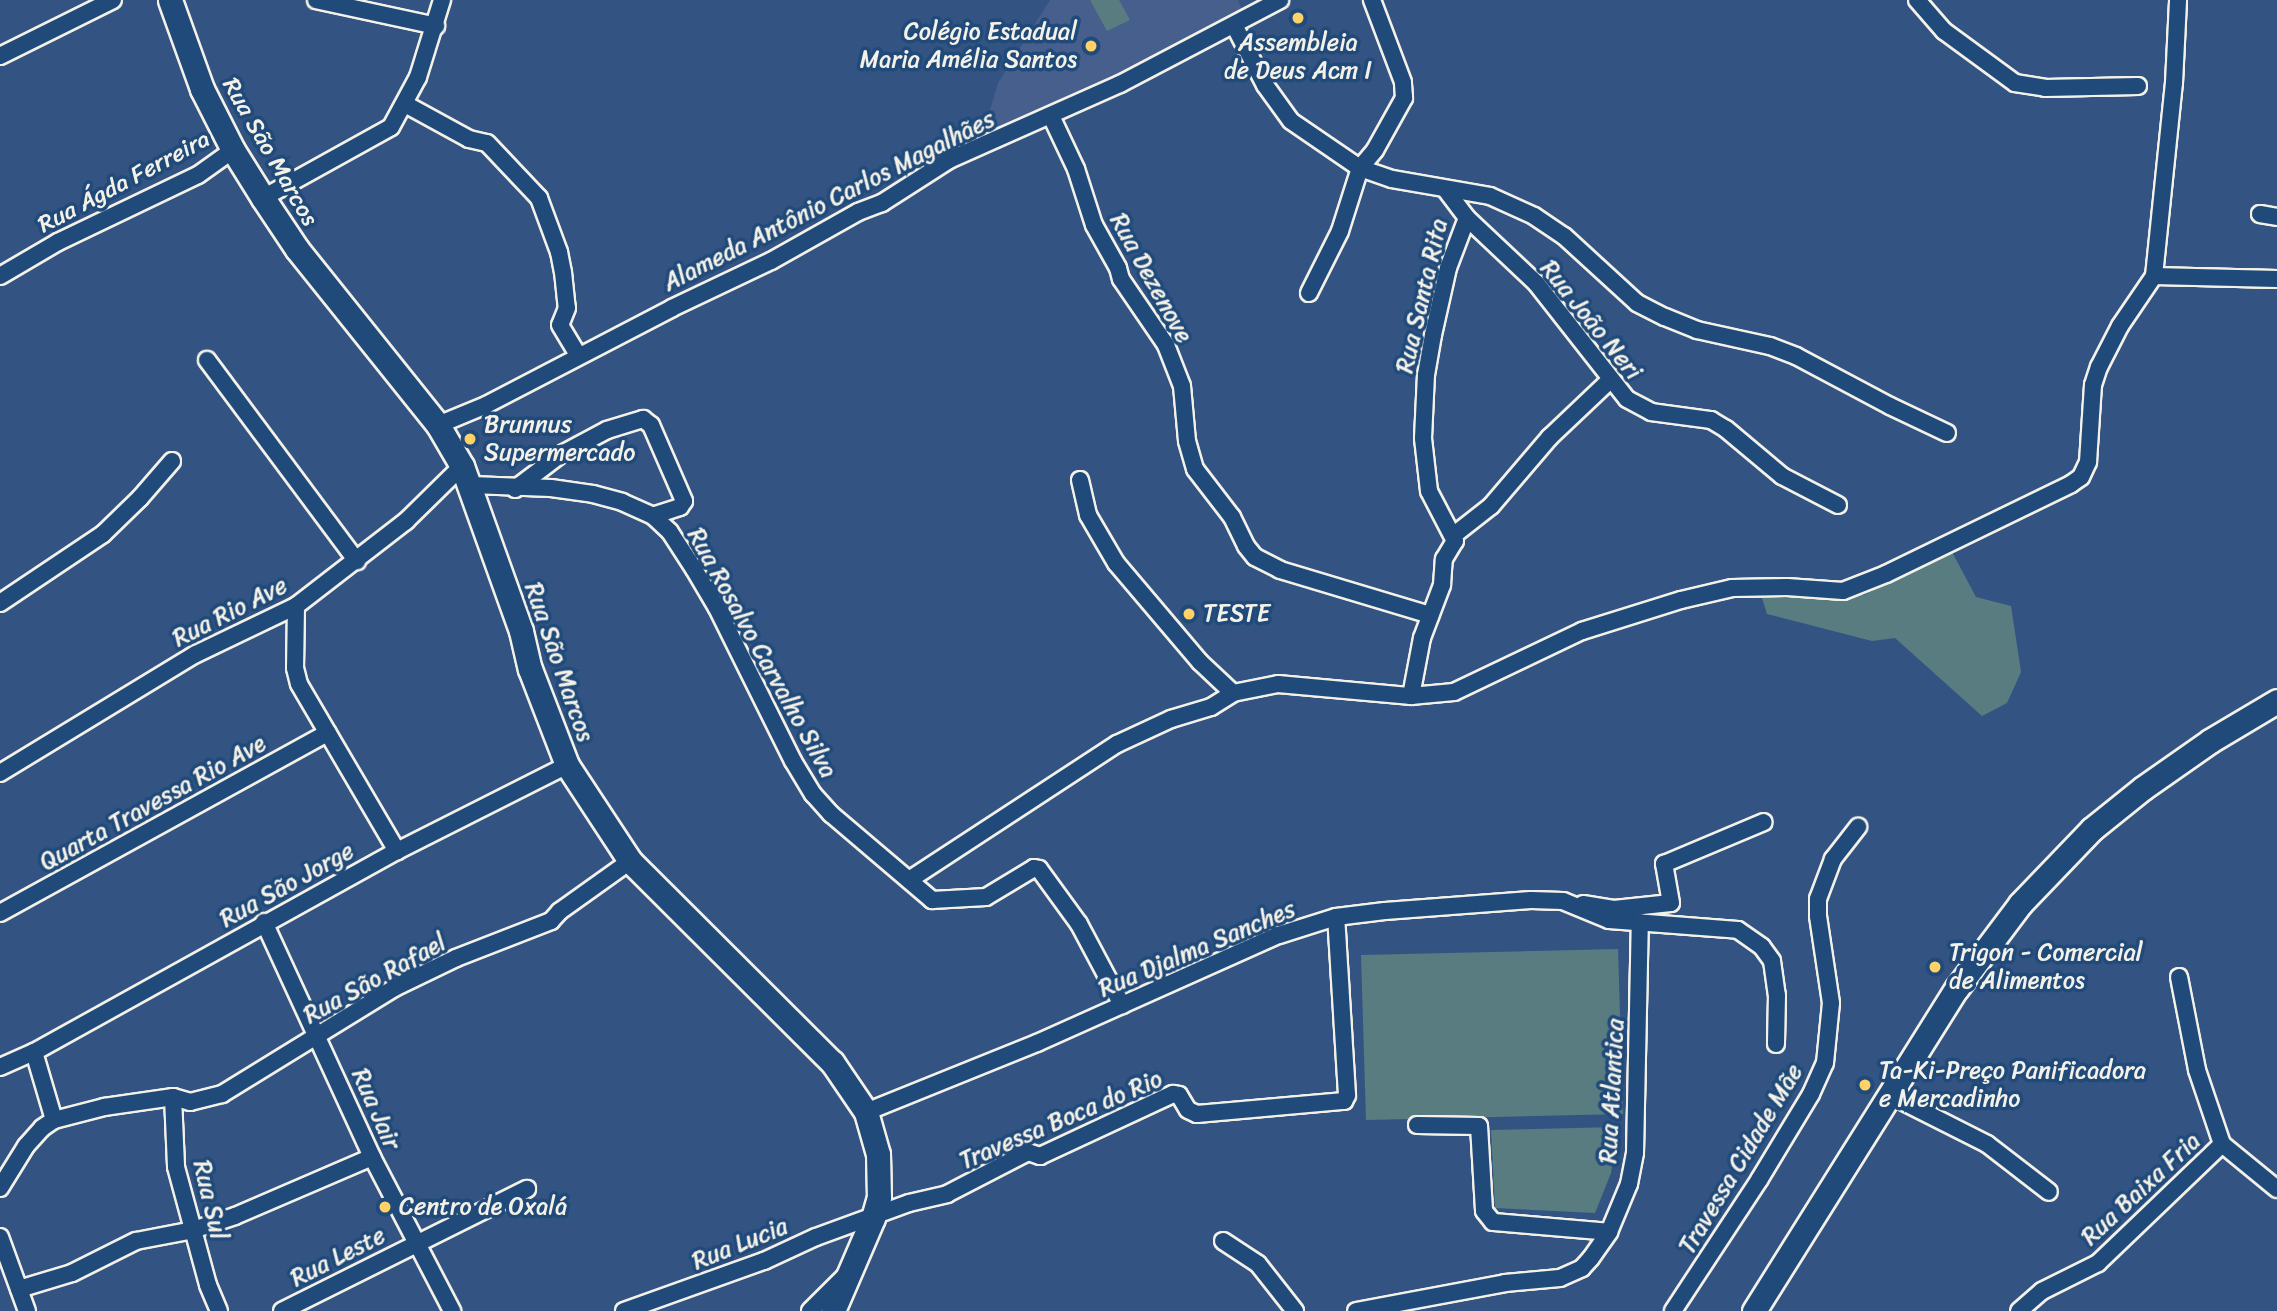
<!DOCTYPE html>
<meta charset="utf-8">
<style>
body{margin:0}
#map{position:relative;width:2277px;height:1311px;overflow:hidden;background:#335483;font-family:Sriracha,sans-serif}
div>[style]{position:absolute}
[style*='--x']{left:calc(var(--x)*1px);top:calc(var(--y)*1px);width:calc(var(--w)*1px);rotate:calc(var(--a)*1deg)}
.built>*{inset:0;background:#465f8c}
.green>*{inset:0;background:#597c81}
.roads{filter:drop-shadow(2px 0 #f4f1e8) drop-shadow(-2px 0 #f4f1e8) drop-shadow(0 2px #f4f1e8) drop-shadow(0 -2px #f4f1e8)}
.minor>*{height:16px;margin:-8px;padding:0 8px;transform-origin:8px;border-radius:8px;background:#1f4a7a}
.secondary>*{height:23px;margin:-11.5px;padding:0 11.5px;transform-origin:11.5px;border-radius:11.5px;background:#1f4a7a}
.dots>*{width:19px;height:19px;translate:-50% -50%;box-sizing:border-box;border:4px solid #1f4a7a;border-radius:50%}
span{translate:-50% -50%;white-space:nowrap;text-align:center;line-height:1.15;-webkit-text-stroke:7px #1f4a7a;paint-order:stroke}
.poi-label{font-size:24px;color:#f4f1e8}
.right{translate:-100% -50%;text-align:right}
.left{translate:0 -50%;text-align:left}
.street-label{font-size:24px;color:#f4f1e8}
</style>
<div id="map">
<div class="built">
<div style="clip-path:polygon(1050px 0,1238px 0,1244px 15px,998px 135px,990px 110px,998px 83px)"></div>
</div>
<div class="green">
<div style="clip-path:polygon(1090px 0,1119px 0,1130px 20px,1107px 31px)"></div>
<div style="clip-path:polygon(1952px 552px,1976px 597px,2011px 606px,2021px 672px,2007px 703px,1982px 716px,1895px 638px,1872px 641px,1767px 614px,1762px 598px,1864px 595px)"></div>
<div style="clip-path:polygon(1618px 949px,1623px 1114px,1366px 1120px,1361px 955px)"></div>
<div style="clip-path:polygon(1618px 1127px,1611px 1173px,1595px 1213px,1495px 1208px,1491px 1130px)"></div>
</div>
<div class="roads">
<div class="minor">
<div style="--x:316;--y:0;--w:123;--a:12.2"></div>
<div style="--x:1917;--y:0;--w:41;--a:48.9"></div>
<div style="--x:1944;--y:31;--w:88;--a:36.2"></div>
<div style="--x:2015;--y:83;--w:30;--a:9"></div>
<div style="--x:2045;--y:88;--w:93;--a:-1.2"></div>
<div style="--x:1234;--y:25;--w:68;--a:62.7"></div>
<div style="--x:1265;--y:85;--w:44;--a:54.2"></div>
<div style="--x:1291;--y:121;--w:83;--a:34.3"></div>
<div style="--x:1360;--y:168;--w:34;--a:19"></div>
<div style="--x:1392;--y:179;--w:99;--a:9.8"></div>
<div style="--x:1490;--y:196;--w:48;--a:24.4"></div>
<div style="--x:1534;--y:216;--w:36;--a:34"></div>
<div style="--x:1564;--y:236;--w:99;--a:42.5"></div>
<div style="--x:1637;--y:303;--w:31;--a:27"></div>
<div style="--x:1665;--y:317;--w:35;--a:22"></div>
<div style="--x:1697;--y:330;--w:75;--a:12.4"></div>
<div style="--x:1770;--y:346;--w:28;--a:21"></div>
<div style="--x:1796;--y:356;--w:106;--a:28"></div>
<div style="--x:1890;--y:406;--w:63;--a:25.3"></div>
<div style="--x:0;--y:56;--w:126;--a:-26.4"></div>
<div style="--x:405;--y:104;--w:73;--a:28.7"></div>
<div style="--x:469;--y:139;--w:18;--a:13"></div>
<div style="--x:487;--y:143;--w:76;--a:46.6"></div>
<div style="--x:539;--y:198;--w:58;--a:69.7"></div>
<div style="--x:559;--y:252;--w:20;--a:79"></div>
<div style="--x:563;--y:272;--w:36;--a:84"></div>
<div style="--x:567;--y:308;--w:18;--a:112"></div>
<div style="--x:560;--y:325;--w:35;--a:59"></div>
<div style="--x:1051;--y:116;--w:59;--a:64.7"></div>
<div style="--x:1076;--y:169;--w:59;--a:72.2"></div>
<div style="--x:1094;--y:225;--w:49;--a:60.8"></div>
<div style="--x:1118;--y:268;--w:11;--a:75"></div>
<div style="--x:1121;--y:279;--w:80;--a:55.7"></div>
<div style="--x:1166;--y:345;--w:44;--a:68.7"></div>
<div style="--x:1182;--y:386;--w:55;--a:84.8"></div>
<div style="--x:1187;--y:441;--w:29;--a:74"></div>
<div style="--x:1195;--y:469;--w:61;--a:52.4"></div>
<div style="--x:1232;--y:517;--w:32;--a:64"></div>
<div style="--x:1246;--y:546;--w:14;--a:51"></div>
<div style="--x:1255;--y:557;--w:28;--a:27"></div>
<div style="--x:1280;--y:570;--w:157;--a:16.7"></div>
<div style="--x:263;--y:198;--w:146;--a:-29"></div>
<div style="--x:391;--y:127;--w:57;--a:-61.6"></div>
<div style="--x:418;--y:77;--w:81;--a:-72.7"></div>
<div style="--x:2260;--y:214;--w:17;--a:10"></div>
<div style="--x:1467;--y:218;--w:95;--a:43.3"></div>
<div style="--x:1536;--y:283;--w:147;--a:51.9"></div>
<div style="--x:1627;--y:399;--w:27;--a:28"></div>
<div style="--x:1651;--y:412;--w:61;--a:7.6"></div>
<div style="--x:1711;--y:420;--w:17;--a:31"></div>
<div style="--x:1726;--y:429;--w:73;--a:40"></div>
<div style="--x:1782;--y:476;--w:63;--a:27.4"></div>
<div style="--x:0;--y:276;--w:67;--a:-30.4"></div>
<div style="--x:58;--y:242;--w:155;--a:-25.6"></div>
<div style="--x:198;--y:175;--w:43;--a:-35.5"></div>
<div style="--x:2154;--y:276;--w:123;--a:1.4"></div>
<div style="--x:1309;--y:293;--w:69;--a:-63.4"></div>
<div style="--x:1340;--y:231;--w:66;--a:-72.4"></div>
<div style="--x:1360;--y:168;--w:23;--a:-50"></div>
<div style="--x:1375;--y:150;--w:60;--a:-60.9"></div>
<div style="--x:1404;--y:98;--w:16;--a:-94"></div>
<div style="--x:1403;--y:82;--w:88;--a:-110.7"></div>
<div style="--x:207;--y:360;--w:251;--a:53.3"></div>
<div style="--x:438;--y:425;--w:52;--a:-22.6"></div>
<div style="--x:486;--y:405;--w:210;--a:-27.5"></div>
<div style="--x:672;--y:308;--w:110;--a:-25.4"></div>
<div style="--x:771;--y:261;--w:100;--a:-29.4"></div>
<div style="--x:858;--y:212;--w:26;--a:-21"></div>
<div style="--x:882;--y:203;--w:80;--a:-32.7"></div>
<div style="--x:949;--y:160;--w:187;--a:-24"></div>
<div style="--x:1120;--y:84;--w:181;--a:-27.7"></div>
<div style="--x:1080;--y:480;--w:36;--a:77"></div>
<div style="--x:1088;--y:515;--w:56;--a:59.7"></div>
<div style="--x:1116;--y:563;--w:130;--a:49.7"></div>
<div style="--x:1200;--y:662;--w:45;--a:43.2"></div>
<div style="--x:471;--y:485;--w:80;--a:2.1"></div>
<div style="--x:551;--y:488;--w:42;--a:8.1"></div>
<div style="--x:593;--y:494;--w:30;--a:15"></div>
<div style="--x:622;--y:502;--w:34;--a:24"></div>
<div style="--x:653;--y:516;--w:23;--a:43"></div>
<div style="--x:670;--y:532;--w:44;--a:57"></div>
<div style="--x:694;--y:569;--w:45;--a:59.5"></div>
<div style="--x:717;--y:608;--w:171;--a:63.6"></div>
<div style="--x:793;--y:761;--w:39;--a:59"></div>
<div style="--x:813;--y:794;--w:27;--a:48"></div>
<div style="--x:831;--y:814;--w:133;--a:40.4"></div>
<div style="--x:932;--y:900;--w:54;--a:-3.2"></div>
<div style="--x:986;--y:897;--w:56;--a:-31.1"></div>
<div style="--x:1034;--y:868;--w:5;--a:11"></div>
<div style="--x:1039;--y:869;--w:68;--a:54"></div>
<div style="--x:1079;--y:924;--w:92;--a:62"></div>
<div style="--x:515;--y:489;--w:56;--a:-37.1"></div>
<div style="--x:560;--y:455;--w:53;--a:-28"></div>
<div style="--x:607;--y:430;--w:38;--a:-17"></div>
<div style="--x:643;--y:419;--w:10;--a:37"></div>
<div style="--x:651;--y:425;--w:83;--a:66.5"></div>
<div style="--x:684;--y:501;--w:7;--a:124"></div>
<div style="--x:680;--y:507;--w:28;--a:162"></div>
<div style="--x:1454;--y:535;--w:47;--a:-38.1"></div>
<div style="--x:1491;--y:506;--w:91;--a:-49.5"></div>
<div style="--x:1550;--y:437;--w:83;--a:-43.5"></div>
<div style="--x:0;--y:603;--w:124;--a:-33.8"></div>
<div style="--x:103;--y:534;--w:52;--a:-44.2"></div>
<div style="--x:140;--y:498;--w:49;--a:-49.1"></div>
<div style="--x:296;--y:606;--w:62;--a:90.9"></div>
<div style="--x:295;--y:668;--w:16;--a:76"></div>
<div style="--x:299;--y:684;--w:194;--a:59.6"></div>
<div style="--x:1411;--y:696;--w:59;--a:-79.3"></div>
<div style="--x:1422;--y:638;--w:57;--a:-69.3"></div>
<div style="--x:1442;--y:585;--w:26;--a:-86"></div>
<div style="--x:1444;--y:559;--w:21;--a:-59"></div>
<div style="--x:1455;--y:541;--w:56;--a:-117.5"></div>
<div style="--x:1429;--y:491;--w:53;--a:-96.5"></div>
<div style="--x:1423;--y:438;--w:63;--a:-87.3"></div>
<div style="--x:1426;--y:375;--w:41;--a:-80.1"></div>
<div style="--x:1433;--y:335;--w:69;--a:-77.4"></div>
<div style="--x:1448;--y:268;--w:53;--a:-69.2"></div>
<div style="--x:1467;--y:218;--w:35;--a:-127"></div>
<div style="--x:0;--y:773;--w:229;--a:-31.3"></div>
<div style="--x:196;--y:654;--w:111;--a:-25.6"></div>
<div style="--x:296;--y:606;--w:139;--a:-37.7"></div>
<div style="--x:406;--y:521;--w:78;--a:-44.5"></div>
<div style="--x:909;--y:880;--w:249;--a:-33.2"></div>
<div style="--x:1117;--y:744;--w:60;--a:-24.8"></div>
<div style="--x:1171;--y:719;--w:42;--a:-16.7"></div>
<div style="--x:1211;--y:707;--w:26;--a:-32"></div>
<div style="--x:1233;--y:693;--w:46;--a:-11.3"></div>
<div style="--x:1278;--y:684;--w:134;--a:5.2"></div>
<div style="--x:1411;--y:696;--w:43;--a:-5.3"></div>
<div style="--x:1454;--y:692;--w:142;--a:-25.5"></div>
<div style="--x:1582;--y:631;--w:104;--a:-17.4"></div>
<div style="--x:1681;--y:600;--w:52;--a:-13.2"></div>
<div style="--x:1732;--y:588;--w:55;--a:-1"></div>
<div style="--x:1787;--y:587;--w:56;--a:4.1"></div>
<div style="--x:1843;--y:591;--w:46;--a:-21.6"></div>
<div style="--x:1886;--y:574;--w:206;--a:-25.9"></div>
<div style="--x:2071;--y:484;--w:12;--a:-35"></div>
<div style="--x:2081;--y:477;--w:17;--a:-65"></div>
<div style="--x:2088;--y:462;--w:77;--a:-86.3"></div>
<div style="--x:2093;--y:385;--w:19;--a:-72"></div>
<div style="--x:2099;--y:367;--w:46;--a:-62.9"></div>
<div style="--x:2120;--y:326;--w:60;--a:-55.8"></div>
<div style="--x:2154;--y:276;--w:194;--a:-84.1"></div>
<div style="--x:2174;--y:83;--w:83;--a:-87.2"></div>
<div style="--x:1583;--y:904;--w:31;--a:9"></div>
<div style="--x:1614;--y:909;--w:57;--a:-6"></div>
<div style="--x:1671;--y:903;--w:40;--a:-100"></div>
<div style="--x:1664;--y:864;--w:108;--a:-22.8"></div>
<div style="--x:0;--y:913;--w:374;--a:-28.8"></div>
<div style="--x:264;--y:922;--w:259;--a:65.3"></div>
<div style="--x:372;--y:1157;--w:174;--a:62.5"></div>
<div style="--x:2179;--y:977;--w:95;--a:79"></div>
<div style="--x:2197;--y:1070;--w:78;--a:71.3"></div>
<div style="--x:2222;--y:1144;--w:71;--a:39.3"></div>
<div style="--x:34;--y:1052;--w:71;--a:73.6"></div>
<div style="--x:0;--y:1067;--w:37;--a:-24"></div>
<div style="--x:34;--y:1052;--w:415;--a:-29"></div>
<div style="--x:397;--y:851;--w:191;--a:-26.8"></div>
<div style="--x:1890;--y:1095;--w:109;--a:26.8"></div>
<div style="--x:1987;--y:1144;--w:78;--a:37.7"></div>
<div style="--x:173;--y:1097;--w:70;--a:87.5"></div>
<div style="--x:176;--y:1167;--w:122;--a:74.8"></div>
<div style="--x:208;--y:1285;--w:28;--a:67"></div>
<div style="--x:866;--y:1112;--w:184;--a:-22"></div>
<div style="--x:1037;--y:1043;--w:265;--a:-24.1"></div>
<div style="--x:1279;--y:935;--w:60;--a:-17.5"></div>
<div style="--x:1336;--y:917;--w:49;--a:-7"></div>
<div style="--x:1385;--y:911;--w:146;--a:-4.3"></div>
<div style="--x:1531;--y:900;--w:32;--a:2"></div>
<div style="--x:1563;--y:901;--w:50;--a:22.4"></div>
<div style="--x:1609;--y:920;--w:129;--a:4.4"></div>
<div style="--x:1738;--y:930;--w:29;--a:35"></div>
<div style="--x:1762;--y:947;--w:17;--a:54"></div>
<div style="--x:1772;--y:961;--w:34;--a:82"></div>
<div style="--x:1777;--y:995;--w:49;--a:91.2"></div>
<div style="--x:1417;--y:1125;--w:62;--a:0.9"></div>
<div style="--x:1479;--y:1126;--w:85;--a:86.6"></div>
<div style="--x:1484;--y:1211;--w:14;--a:51"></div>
<div style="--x:1493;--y:1222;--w:116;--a:4.9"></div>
<div style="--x:0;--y:1188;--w:49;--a:-58.2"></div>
<div style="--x:26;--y:1146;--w:24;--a:-48"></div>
<div style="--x:42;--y:1128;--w:14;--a:-34"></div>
<div style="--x:54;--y:1120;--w:52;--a:-14.6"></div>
<div style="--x:104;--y:1107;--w:70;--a:-8.2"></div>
<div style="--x:173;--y:1097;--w:18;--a:16"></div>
<div style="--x:190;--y:1102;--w:33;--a:-14"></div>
<div style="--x:222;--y:1094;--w:202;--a:-31.6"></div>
<div style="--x:394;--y:988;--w:69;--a:-25.8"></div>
<div style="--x:456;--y:958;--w:102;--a:-21.3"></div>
<div style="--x:551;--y:921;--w:13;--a:-48"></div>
<div style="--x:560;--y:911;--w:86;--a:-35.5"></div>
<div style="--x:0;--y:1237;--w:79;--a:70"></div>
<div style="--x:1223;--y:1241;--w:42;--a:33.3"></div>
<div style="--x:1258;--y:1264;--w:60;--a:51.8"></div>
<div style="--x:19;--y:1289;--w:55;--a:-16.8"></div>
<div style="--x:72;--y:1273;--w:72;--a:-26.6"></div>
<div style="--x:136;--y:1241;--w:58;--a:-10.9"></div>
<div style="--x:193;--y:1230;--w:44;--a:-18.4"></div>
<div style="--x:235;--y:1216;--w:149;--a:-23.3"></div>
<div style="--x:282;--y:1311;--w:274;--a:-26.5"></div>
<div style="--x:624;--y:1311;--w:149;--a:-19.7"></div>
<div style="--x:764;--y:1261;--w:57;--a:-24.8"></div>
<div style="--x:816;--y:1237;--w:99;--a:-20.1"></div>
<div style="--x:909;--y:1203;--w:39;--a:-13"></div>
<div style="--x:947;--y:1194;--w:91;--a:-27.4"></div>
<div style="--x:1028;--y:1152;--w:13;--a:18"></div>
<div style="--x:1040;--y:1156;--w:147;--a:-25"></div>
<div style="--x:1173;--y:1094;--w:6;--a:9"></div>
<div style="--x:1179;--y:1095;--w:17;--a:59"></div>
<div style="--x:1188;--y:1110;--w:10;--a:24"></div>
<div style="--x:1197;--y:1114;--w:148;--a:-5.1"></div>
<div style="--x:1344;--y:1101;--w:7;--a:-63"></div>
<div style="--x:1347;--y:1095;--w:178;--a:-93.5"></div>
<div style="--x:810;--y:1311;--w:49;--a:-45"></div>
<div style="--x:1356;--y:1311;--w:152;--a:-10.6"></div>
<div style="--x:1505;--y:1283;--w:55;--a:-5.2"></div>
<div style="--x:1560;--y:1278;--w:24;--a:-24"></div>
<div style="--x:1582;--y:1268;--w:13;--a:-48"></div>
<div style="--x:1591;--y:1258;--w:32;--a:-55"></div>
<div style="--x:1609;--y:1232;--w:52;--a:-67.4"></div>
<div style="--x:1629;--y:1184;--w:32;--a:-79"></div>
<div style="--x:1635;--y:1153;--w:231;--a:-88.8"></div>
<div style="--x:1673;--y:1311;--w:157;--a:-56.7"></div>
<div style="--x:1759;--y:1180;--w:100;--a:-58.8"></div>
<div style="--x:1811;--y:1094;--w:34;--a:-66"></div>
<div style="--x:1825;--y:1063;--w:60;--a:-84.3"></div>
<div style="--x:1831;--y:1003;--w:88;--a:-98.5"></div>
<div style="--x:1818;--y:916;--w:17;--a:-90"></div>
<div style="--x:1818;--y:899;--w:43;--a:-69.4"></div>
<div style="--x:1833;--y:859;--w:41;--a:-52"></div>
<div style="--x:2019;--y:1311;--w:30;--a:-41"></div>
<div style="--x:2042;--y:1291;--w:63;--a:-26.6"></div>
<div style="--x:2098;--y:1263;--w:172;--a:-43.8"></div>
</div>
<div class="secondary">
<div style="--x:170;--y:0;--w:95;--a:70.2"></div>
<div style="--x:202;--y:89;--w:68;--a:63.1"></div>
<div style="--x:233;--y:150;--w:57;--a:58"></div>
<div style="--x:263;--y:198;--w:61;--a:56.3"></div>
<div style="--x:297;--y:249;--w:226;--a:51.3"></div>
<div style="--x:438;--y:425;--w:48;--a:59.7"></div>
<div style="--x:462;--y:466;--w:175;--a:70.3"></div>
<div style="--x:521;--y:631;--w:39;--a:77"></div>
<div style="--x:530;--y:669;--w:103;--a:68.9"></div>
<div style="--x:567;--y:765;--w:115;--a:56.7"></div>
<div style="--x:630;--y:861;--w:285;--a:44.9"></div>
<div style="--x:832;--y:1062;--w:60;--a:55.8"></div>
<div style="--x:866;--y:1112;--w:44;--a:74.1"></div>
<div style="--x:878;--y:1154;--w:43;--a:88.7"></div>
<div style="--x:879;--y:1197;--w:22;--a:106"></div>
<div style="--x:873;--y:1218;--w:101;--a:113.3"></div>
<div style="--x:1754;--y:1311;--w:381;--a:-57.9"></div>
<div style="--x:1957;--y:988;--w:105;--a:-53.1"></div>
<div style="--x:2020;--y:904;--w:104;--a:-46.2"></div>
<div style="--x:2092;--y:829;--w:65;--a:-38.8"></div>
<div style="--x:2143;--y:788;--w:82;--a:-35"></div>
<div style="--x:2210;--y:741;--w:78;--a:-30.8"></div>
</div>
</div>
<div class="dots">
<div style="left:1298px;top:18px;background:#ffd166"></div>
<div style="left:1091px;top:46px;background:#ffd166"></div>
<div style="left:470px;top:439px;background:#ffd166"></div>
<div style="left:1189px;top:614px;background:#ffd166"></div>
<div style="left:1935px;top:967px;background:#ffd166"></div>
<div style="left:1865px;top:1085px;background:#ffd166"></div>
<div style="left:385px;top:1207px;background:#ffd166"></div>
</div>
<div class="poi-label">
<span class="right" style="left:1077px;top:46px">Colégio Estadual<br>Maria Amélia Santos</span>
<span style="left:1298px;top:57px">Assembleia<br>de Deus Acm I</span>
<span class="left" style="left:484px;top:439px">Brunnus<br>Supermercado</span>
<span class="left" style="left:1203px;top:614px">TESTE</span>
<span class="left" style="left:1949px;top:967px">Trigon - Comercial<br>de Alimentos</span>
<span class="left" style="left:1879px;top:1085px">Ta-Ki-Preço Panificadora<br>e Mercadinho</span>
<span class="left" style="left:399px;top:1207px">Centro de Oxalá</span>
</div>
<div class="street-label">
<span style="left:270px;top:152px;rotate:60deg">Rua São Marcos</span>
<span style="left:124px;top:182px;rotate:-28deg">Rua Ágda Ferreira</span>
<span style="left:829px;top:201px;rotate:-27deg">Alameda Antônio Carlos Magalhães</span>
<span style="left:1151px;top:278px;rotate:61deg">Rua Dezenove</span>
<span style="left:1422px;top:296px;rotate:-77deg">Rua Santa Rita</span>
<span style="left:1591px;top:320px;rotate:51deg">Rua João Neri</span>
<span style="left:230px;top:612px;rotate:-27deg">Rua Rio Ave</span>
<span style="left:762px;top:653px;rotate:61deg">Rua Rosalvo Carvalho Silva</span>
<span style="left:559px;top:662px;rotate:71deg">Rua São Marcos</span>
<span style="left:153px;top:803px;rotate:-29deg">Quarta Travessa Rio Ave</span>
<span style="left:287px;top:885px;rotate:-29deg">Rua São Jorge</span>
<span style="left:1197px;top:949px;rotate:-23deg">Rua Djalma Sanches</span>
<span style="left:375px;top:979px;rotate:-29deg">Rua São Rafael</span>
<span style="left:1612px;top:1091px;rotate:-87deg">Rua Atlantica</span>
<span style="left:376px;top:1109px;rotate:66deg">Rua Jair</span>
<span style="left:1061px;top:1120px;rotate:-23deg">Travessa Boca do Rio</span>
<span style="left:1741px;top:1159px;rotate:-59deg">Travessa Cidade Mãe</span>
<span style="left:2141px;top:1189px;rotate:-43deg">Rua Baixa Fria</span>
<span style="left:210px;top:1200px;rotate:77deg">Rua Sul</span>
<span style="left:740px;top:1244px;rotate:-22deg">Rua Lucia</span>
<span style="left:338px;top:1257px;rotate:-27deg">Rua Leste</span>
</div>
</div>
